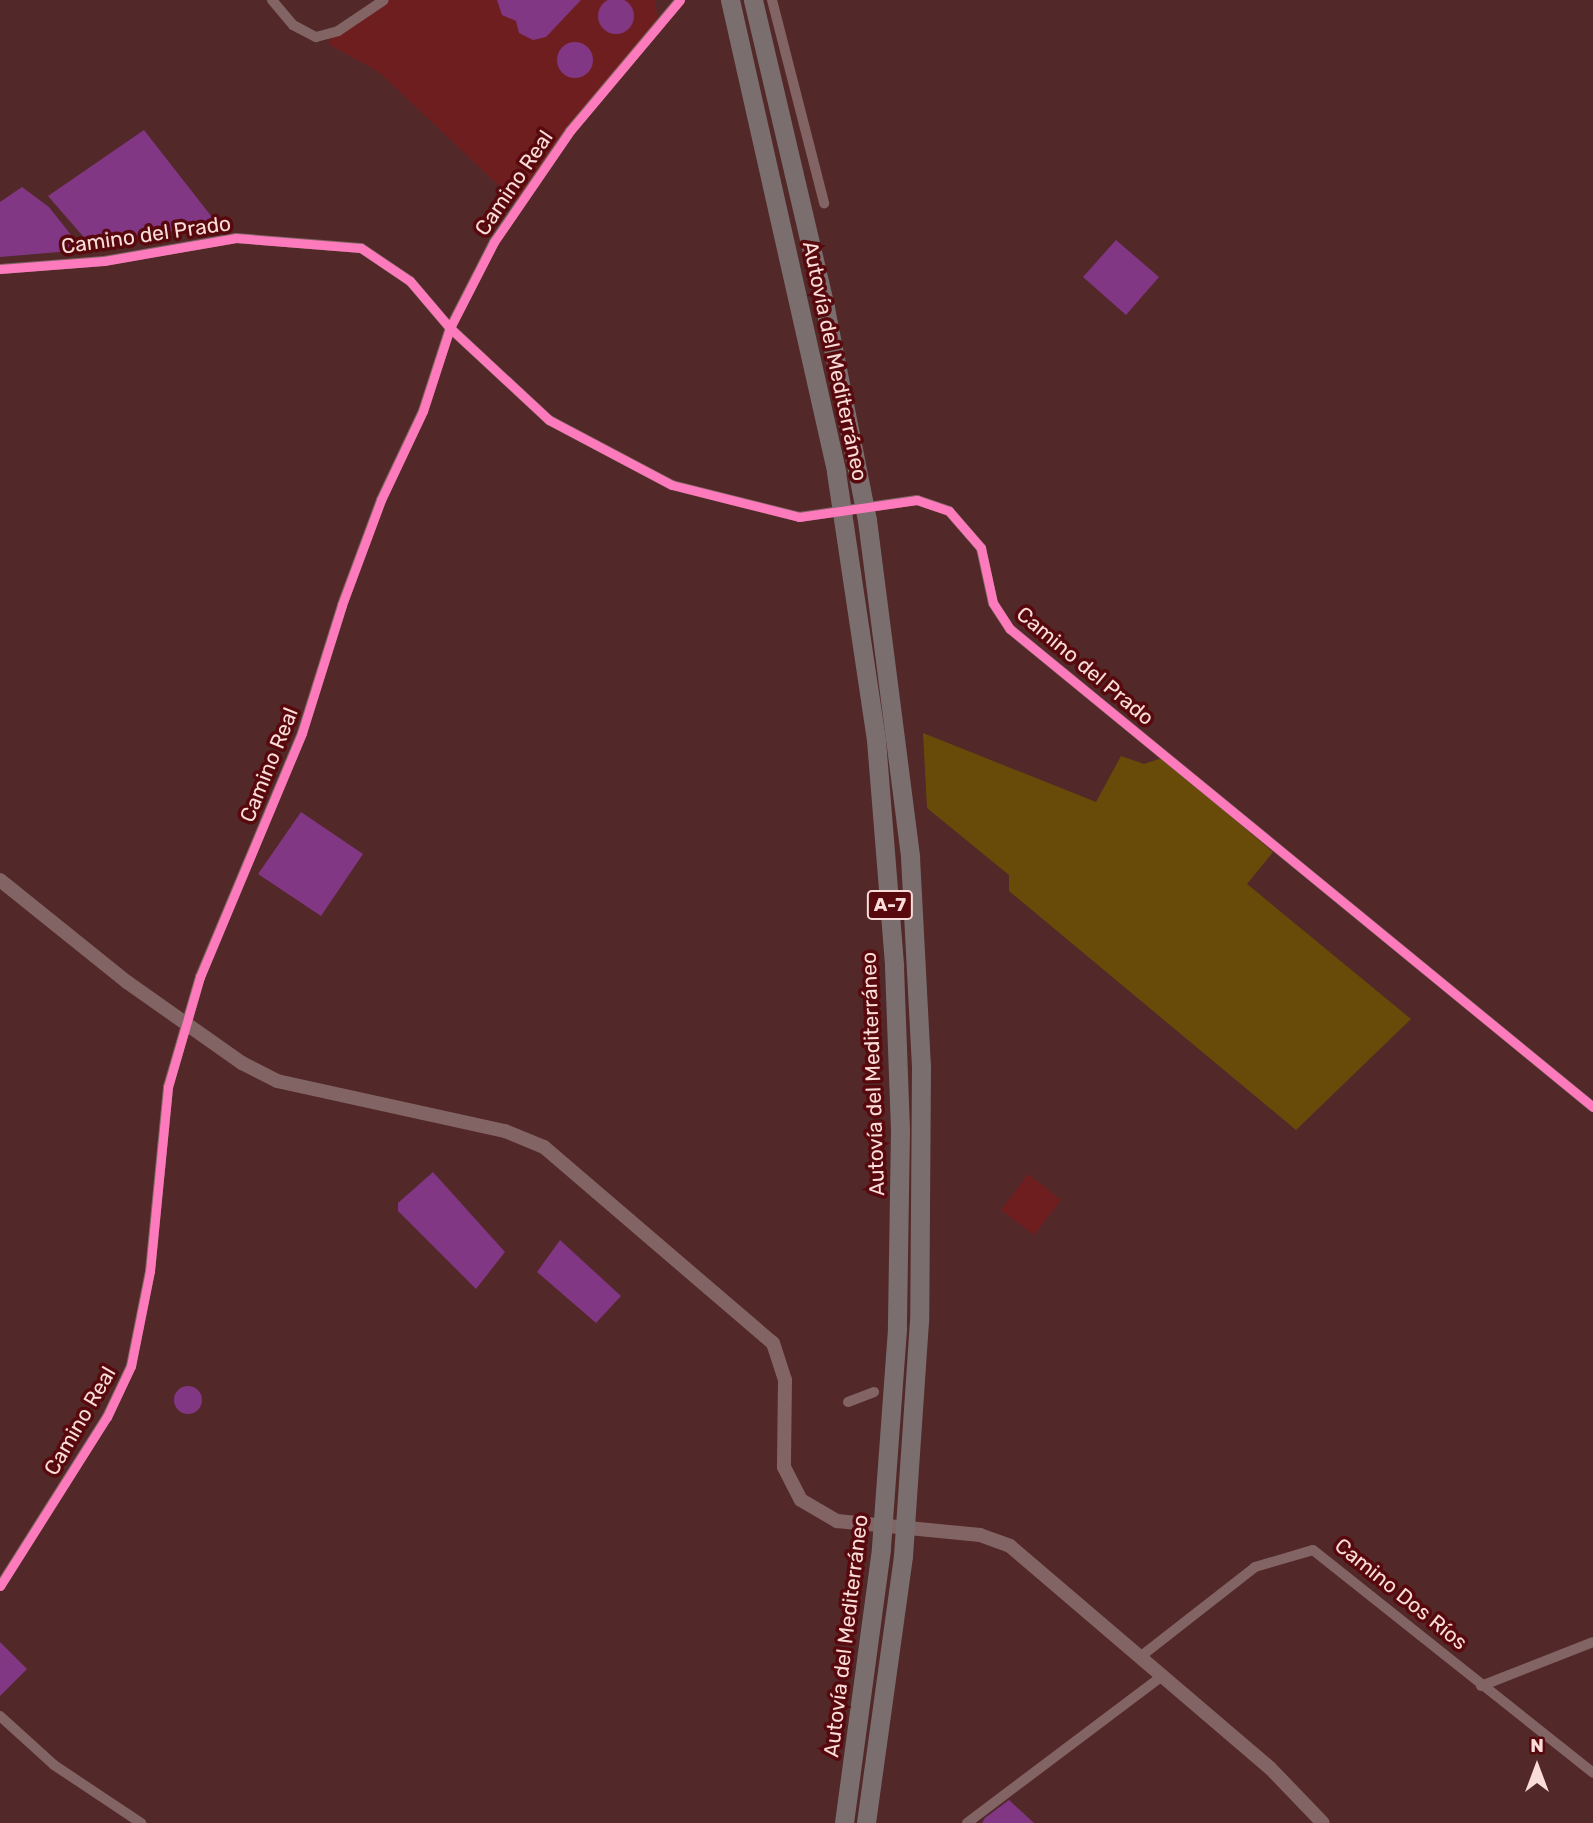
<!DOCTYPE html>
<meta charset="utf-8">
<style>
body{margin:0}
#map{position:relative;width:1593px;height:1823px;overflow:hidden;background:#522829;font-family:Rubik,sans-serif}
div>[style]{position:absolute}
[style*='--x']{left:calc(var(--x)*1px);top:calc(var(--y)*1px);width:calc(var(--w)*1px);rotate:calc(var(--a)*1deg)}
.built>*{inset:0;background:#6f1e1f}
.green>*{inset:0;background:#694b09}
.water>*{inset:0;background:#813783}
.round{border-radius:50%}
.minor>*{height:10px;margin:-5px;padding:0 5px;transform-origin:5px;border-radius:5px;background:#836464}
.secondary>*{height:14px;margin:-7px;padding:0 7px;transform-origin:7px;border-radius:7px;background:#836464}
.motorway>*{height:19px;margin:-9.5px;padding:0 9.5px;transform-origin:9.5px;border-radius:9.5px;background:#7b6e6f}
.cycleway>*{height:9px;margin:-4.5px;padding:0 4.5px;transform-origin:4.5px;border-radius:4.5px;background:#fd7abc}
span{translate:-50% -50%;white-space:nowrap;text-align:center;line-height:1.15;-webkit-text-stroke:7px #58090d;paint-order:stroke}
.shield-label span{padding:2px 5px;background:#58090d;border:2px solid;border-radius:5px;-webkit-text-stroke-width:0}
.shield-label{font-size:19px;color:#faddda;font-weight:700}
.street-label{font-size:21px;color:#faddda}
.north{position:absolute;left:1502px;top:1732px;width:70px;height:70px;-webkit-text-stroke:5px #58090d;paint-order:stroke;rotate:0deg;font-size:19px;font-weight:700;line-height:28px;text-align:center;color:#faddda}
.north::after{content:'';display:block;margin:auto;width:24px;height:32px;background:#faddda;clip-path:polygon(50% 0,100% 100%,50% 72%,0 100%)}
</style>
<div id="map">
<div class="built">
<div style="clip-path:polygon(389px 0,655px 0,658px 21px,516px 202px,379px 72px,328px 44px,332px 36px)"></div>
<div style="clip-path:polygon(1028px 1174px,1061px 1200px,1034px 1235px,1001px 1210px)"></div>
</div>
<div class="green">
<div style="clip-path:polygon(923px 733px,1096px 802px,1121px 756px,1144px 764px,1162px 758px,1273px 852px,1247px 884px,1411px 1019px,1296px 1130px,1009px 891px,1009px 875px,927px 808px)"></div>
</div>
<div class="water">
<div class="round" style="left:598px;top:-2px;width:36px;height:36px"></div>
<div style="clip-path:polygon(497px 0,581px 0,546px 37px,533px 40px,519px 33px,516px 21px,502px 15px)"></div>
<div class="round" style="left:557px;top:42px;width:36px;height:36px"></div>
<div style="clip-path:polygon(144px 130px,215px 221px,94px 249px,48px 196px)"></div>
<div style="clip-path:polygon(22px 187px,49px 207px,83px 250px,0 257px,0 202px)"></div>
<div style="clip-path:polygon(1116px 240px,1159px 277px,1126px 315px,1083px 277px)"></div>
<div style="clip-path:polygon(301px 812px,363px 854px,321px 916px,258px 874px)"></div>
<div style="clip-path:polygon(433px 1172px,505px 1252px,476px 1289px,398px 1211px,398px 1203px)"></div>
<div style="clip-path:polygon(560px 1240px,621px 1296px,596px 1323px,537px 1272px)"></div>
<div class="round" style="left:174px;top:1386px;width:28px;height:28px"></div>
<div style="clip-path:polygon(0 1642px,27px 1669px,0 1696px)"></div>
<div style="clip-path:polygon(1009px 1800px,1034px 1823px,982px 1823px,985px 1818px)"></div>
</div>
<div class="minor">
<div style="--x:272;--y:0;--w:33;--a:50"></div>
<div style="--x:293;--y:25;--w:26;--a:28"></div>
<div style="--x:316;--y:37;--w:23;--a:-15"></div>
<div style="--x:338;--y:31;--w:55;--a:-34"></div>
<div style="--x:772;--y:0;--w:210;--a:75.6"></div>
<div style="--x:0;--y:269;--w:104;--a:-4.4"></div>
<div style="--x:104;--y:261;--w:134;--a:-9.9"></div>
<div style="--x:236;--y:238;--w:125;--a:4.6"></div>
<div style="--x:361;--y:248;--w:59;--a:34"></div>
<div style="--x:410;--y:281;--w:62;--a:49.6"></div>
<div style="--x:450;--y:328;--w:135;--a:42.9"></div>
<div style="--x:549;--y:420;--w:139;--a:27.9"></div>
<div style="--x:672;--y:485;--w:131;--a:14.1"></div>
<div style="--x:799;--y:517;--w:119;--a:-8.2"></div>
<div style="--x:917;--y:500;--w:34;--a:19"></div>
<div style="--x:949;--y:511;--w:49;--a:49.1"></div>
<div style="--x:981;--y:548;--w:56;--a:77.7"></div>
<div style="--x:993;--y:603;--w:31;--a:57"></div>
<div style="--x:1010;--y:629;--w:754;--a:39.35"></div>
<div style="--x:848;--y:1402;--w:28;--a:-21"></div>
<div style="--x:0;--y:1586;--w:200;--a:-57.7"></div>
<div style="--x:107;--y:1417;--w:56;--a:-64.8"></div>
<div style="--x:131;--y:1366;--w:97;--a:-78.7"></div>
<div style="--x:150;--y:1271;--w:185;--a:-84.4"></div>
<div style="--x:168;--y:1087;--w:115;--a:-73.8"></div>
<div style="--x:200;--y:977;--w:264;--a:-67.3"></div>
<div style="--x:302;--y:733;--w:134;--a:-72.6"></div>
<div style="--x:342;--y:605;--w:112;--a:-69.6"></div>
<div style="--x:381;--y:500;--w:98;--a:-64.7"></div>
<div style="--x:423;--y:411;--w:87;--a:-72"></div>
<div style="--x:450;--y:328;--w:97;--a:-62.9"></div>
<div style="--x:494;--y:242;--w:135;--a:-55.6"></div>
<div style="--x:570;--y:131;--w:171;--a:-50"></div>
<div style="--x:1140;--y:1657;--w:146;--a:-38"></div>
<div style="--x:1255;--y:1567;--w:60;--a:-16.3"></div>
<div style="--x:1313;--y:1550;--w:358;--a:38.5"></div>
<div style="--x:1481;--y:1686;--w:120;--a:-21.4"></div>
<div style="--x:0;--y:1716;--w:73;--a:42.2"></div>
<div style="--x:54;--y:1765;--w:105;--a:33.7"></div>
<div style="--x:967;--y:1823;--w:244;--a:-37"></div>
</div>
<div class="secondary">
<div style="--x:0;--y:880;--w:163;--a:38.8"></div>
<div style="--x:127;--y:982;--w:141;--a:35.2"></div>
<div style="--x:242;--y:1063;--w:39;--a:27"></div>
<div style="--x:277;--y:1081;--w:233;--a:12.4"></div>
<div style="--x:505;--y:1131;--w:42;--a:22.3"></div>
<div style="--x:544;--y:1147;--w:301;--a:40.6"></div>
<div style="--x:773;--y:1343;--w:39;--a:72"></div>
<div style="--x:785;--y:1380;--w:87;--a:90.7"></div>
<div style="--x:784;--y:1467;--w:37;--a:63"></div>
<div style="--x:801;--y:1500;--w:42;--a:30.3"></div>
<div style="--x:837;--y:1521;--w:144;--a:5.6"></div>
<div style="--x:980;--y:1535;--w:32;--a:20"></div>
<div style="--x:1010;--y:1546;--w:342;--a:40.5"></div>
<div style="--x:1270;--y:1768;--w:76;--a:46.1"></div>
</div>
<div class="motorway">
<div style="--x:730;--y:0;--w:484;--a:77.3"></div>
<div style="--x:836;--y:472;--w:271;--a:81.5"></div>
<div style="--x:876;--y:740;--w:227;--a:85.4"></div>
<div style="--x:894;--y:966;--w:164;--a:87.9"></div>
<div style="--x:900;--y:1130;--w:199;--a:90.9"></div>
<div style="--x:897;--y:1329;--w:221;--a:94.2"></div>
<div style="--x:881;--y:1549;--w:276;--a:97.7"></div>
<div style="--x:753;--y:0;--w:316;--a:76.8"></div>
<div style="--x:825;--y:308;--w:216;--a:78.8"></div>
<div style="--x:867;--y:520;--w:340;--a:82.7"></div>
<div style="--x:910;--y:857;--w:209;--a:87"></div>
<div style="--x:921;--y:1066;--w:255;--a:90.4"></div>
<div style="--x:919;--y:1321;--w:236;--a:93.9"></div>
<div style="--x:903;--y:1556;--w:270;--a:97.9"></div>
</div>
<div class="cycleway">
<div style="--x:0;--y:269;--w:104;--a:-4.4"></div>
<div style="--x:104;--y:261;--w:134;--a:-9.9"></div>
<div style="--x:236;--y:238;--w:125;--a:4.6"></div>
<div style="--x:361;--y:248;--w:59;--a:34"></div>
<div style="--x:410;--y:281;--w:62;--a:49.6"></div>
<div style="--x:450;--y:328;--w:135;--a:42.9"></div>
<div style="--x:549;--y:420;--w:139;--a:27.9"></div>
<div style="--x:672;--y:485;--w:131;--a:14.1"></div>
<div style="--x:799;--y:517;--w:119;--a:-8.2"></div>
<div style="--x:917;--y:500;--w:34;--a:19"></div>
<div style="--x:949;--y:511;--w:49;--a:49.1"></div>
<div style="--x:981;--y:548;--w:56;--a:77.7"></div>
<div style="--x:993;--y:603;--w:31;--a:57"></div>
<div style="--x:1010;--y:629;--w:754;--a:39.35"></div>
<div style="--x:0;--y:1586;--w:200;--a:-57.7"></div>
<div style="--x:107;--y:1417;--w:56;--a:-64.8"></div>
<div style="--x:131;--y:1366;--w:97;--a:-78.7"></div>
<div style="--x:150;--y:1271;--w:185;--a:-84.4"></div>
<div style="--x:168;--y:1087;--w:115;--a:-73.8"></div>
<div style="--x:200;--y:977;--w:264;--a:-67.3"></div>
<div style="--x:302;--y:733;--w:134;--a:-72.6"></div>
<div style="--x:342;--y:605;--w:112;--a:-69.6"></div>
<div style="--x:381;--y:500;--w:98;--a:-64.7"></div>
<div style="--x:423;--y:411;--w:87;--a:-72"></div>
<div style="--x:450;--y:328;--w:97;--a:-62.9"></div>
<div style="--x:494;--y:242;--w:135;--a:-55.6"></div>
<div style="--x:570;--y:131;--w:171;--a:-50"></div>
</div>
<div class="shield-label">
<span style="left:890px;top:905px">A-7</span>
</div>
<div class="street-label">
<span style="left:514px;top:183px;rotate:-56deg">Camino Real</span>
<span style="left:146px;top:235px;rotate:-8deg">Camino del Prado</span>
<span style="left:835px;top:361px;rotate:78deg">Autovía del Mediterráneo</span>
<span style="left:1085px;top:666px;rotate:40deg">Camino del Prado</span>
<span style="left:269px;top:765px;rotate:-68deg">Camino Real</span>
<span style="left:873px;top:1074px;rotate:-92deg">Autovía del Mediterráneo</span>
<span style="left:80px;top:1421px;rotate:-60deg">Camino Real</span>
<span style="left:1401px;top:1594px;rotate:39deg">Camino Dos Ríos</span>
<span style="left:846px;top:1636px;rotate:-83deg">Autovía del Mediterráneo</span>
</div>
<div class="north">N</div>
</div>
